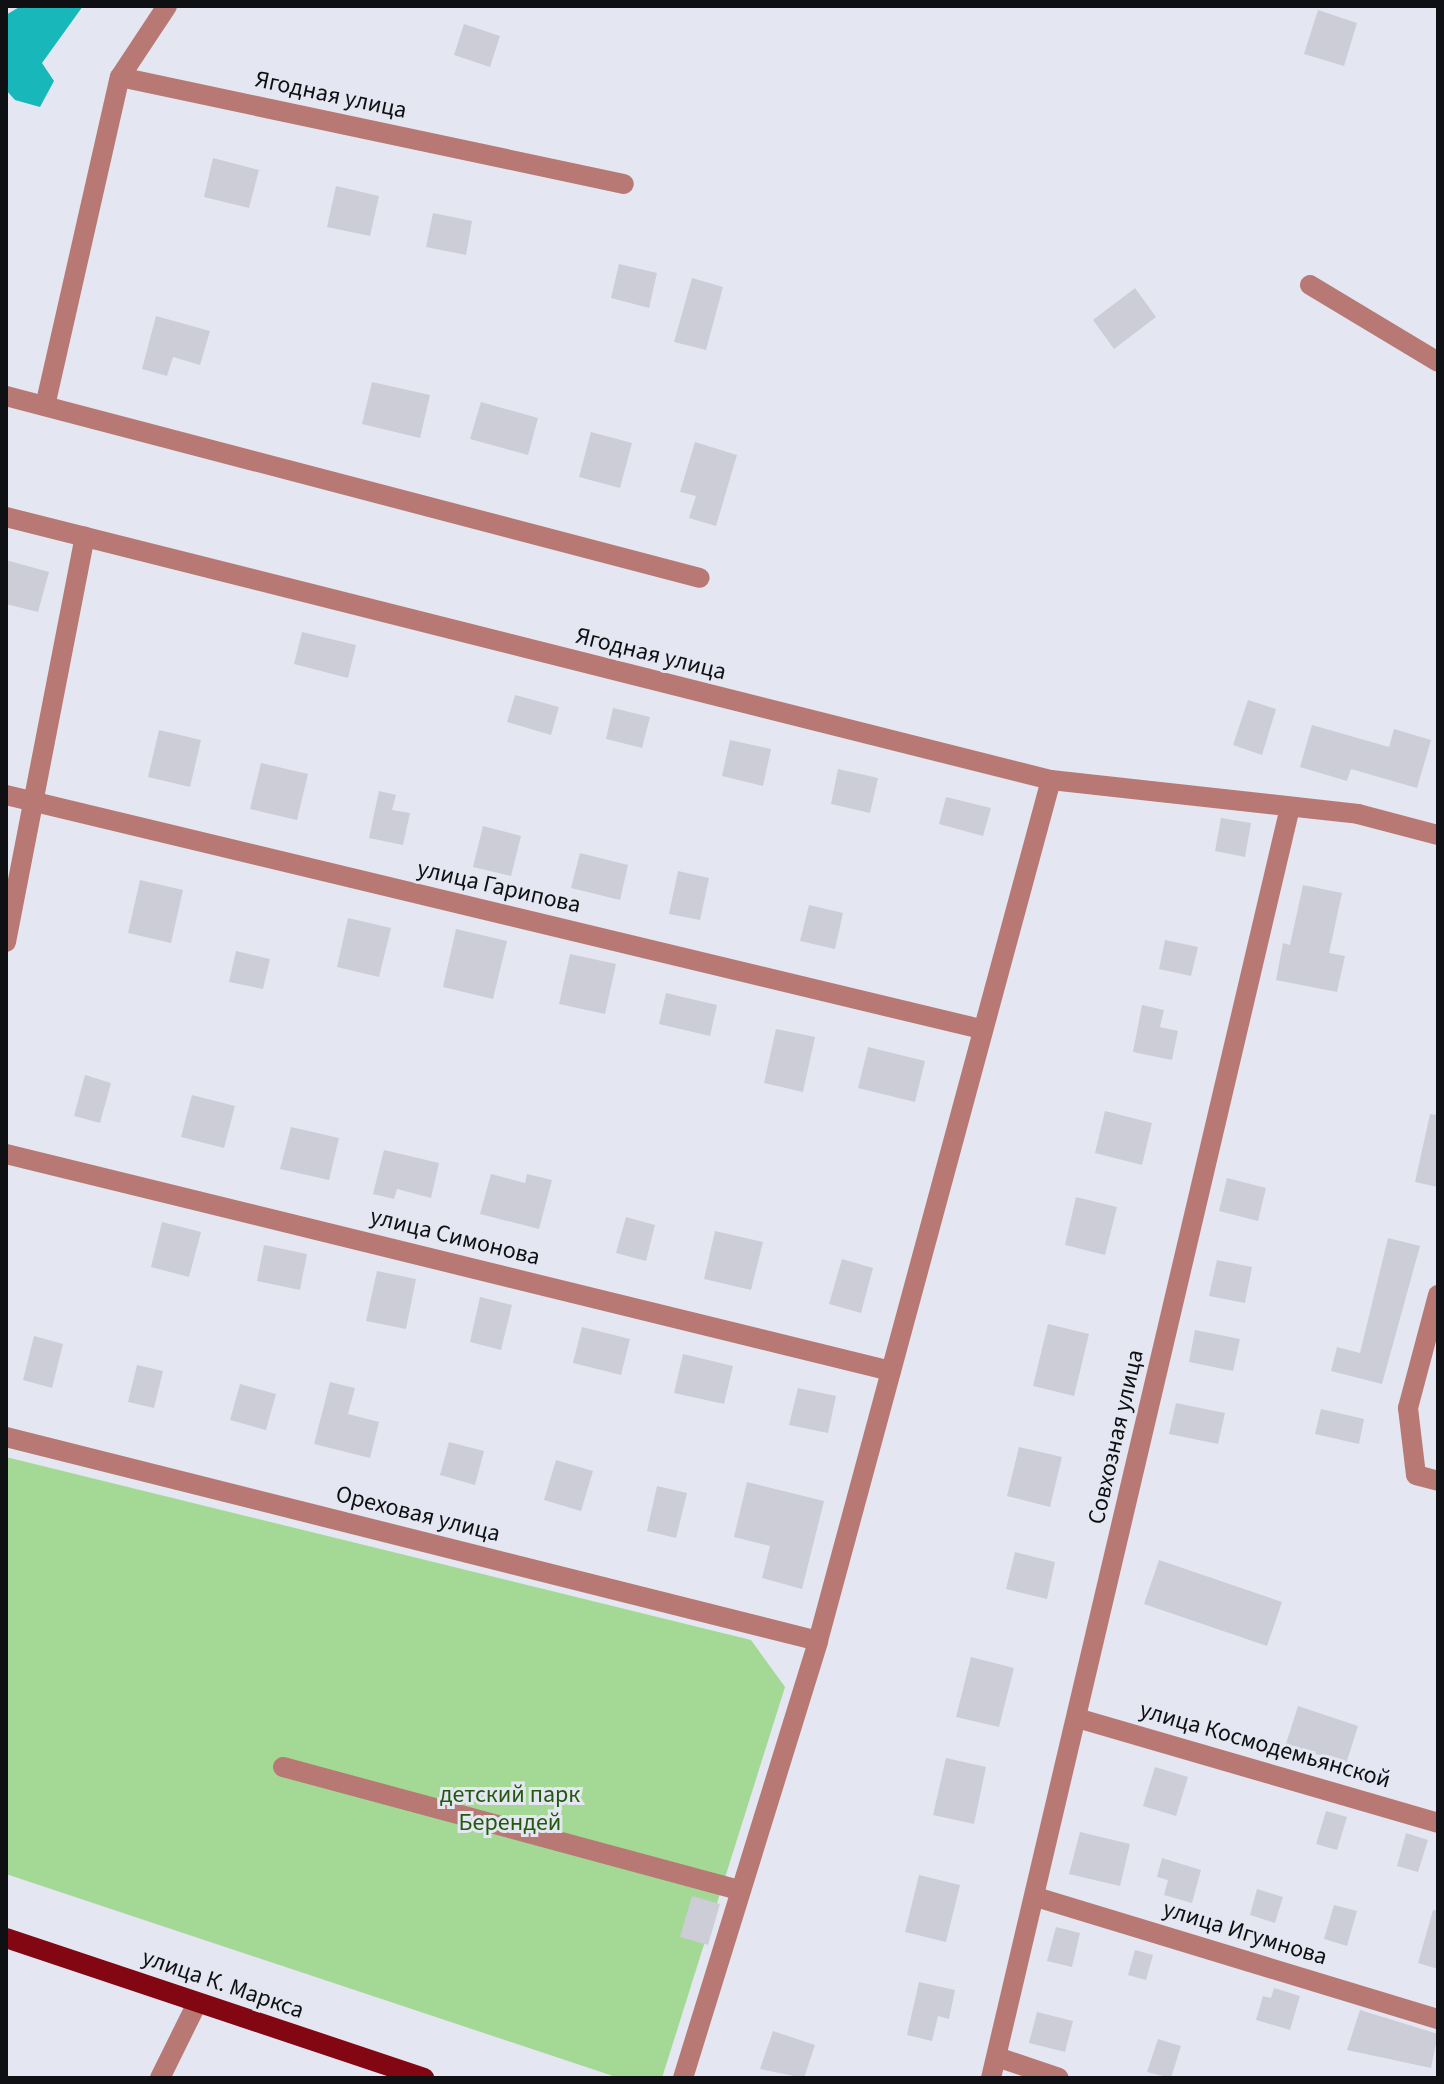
<!DOCTYPE html>
<meta charset="utf-8">
<style>
body{margin:0}
#map{position:relative;width:1444px;height:2084px;overflow:hidden;background:#e4e7f1;font-family:"Source Sans 3",sans-serif}
div>[style]{position:absolute}
[style*='--x']{left:calc(var(--x)*1px);top:calc(var(--y)*1px);width:calc(var(--w)*1px);rotate:calc(var(--a)*1deg)}
.green>*{inset:0;background:#a3d995}
.water>*{inset:0;background:#18b8ba}
.building>*{inset:0;background:#cccdd7}
.minor>*{height:20px;margin:-10px;padding:0 10px;transform-origin:10px;border-radius:10px;background:#b87974}
.major>*{height:20px;margin:-10px;padding:0 10px;transform-origin:10px;border-radius:10px;background:#820713}
span{translate:-50% -50%;white-space:nowrap;text-align:center;line-height:1.15;-webkit-text-stroke:6px #e4e7f1;paint-order:stroke}
.street-label{font-size:24px;color:#0f1013}
.park-label{font-size:24px;color:#22590f}
.frame{position:absolute;inset:0;border:8px solid #0f1013;pointer-events:none}
</style>
<div id="map">
<div class="green">
<div style="clip-path:polygon(6px 1457px,751px 1640px,785px 1687px,662px 2078px,619px 2078px,6px 1874px)"></div>
</div>
<div class="water">
<div style="clip-path:polygon(21px 6px,83px 6px,42px 63px,54px 81px,40px 107px,15px 100px,6px 90px,6px 15px)"></div>
</div>
<div class="building">
<div style="clip-path:polygon(1318px 10px,1357px 23px,1344px 66px,1304px 54px)"></div>
<div style="clip-path:polygon(464px 24px,500px 36px,490px 67px,454px 55px)"></div>
<div style="clip-path:polygon(213px 158px,259px 170px,249px 208px,204px 197px)"></div>
<div style="clip-path:polygon(336px 186px,379px 196px,370px 236px,327px 227px)"></div>
<div style="clip-path:polygon(433px 213px,472px 221px,466px 255px,426px 247px)"></div>
<div style="clip-path:polygon(619px 264px,657px 273px,649px 308px,611px 298px)"></div>
<div style="clip-path:polygon(692px 278px,723px 287px,706px 350px,674px 342px)"></div>
<div style="clip-path:polygon(1135px 288px,1156px 317px,1114px 349px,1093px 320px)"></div>
<div style="clip-path:polygon(156px 316px,210px 331px,200px 365px,173px 357px,167px 376px,142px 369px)"></div>
<div style="clip-path:polygon(372px 382px,430px 395px,420px 438px,362px 424px)"></div>
<div style="clip-path:polygon(481px 402px,538px 418px,528px 455px,470px 439px)"></div>
<div style="clip-path:polygon(591px 432px,632px 443px,620px 488px,579px 477px)"></div>
<div style="clip-path:polygon(695px 442px,737px 455px,716px 526px,689px 518px,696px 496px,680px 492px)"></div>
<div style="clip-path:polygon(6px 560px,49px 572px,38px 612px,6px 604px)"></div>
<div style="clip-path:polygon(302px 632px,356px 645px,348px 678px,294px 664px)"></div>
<div style="clip-path:polygon(515px 695px,559px 707px,551px 735px,507px 722px)"></div>
<div style="clip-path:polygon(1248px 700px,1276px 709px,1262px 755px,1233px 745px)"></div>
<div style="clip-path:polygon(613px 708px,650px 717px,642px 748px,606px 739px)"></div>
<div style="clip-path:polygon(1312px 725px,1389px 747px,1394px 729px,1431px 740px,1417px 788px,1351px 769px,1347px 781px,1300px 767px)"></div>
<div style="clip-path:polygon(159px 730px,201px 740px,190px 787px,148px 777px)"></div>
<div style="clip-path:polygon(730px 740px,771px 749px,763px 786px,722px 776px)"></div>
<div style="clip-path:polygon(261px 763px,308px 774px,297px 820px,250px 809px)"></div>
<div style="clip-path:polygon(838px 769px,878px 778px,870px 813px,831px 804px)"></div>
<div style="clip-path:polygon(379px 791px,396px 795px,392px 810px,410px 813px,403px 845px,369px 838px)"></div>
<div style="clip-path:polygon(946px 797px,991px 808px,983px 836px,939px 824px)"></div>
<div style="clip-path:polygon(1221px 818px,1251px 823px,1245px 857px,1215px 851px)"></div>
<div style="clip-path:polygon(483px 826px,521px 836px,511px 876px,473px 867px)"></div>
<div style="clip-path:polygon(580px 853px,628px 865px,620px 900px,571px 888px)"></div>
<div style="clip-path:polygon(678px 871px,709px 878px,700px 920px,669px 914px)"></div>
<div style="clip-path:polygon(140px 880px,183px 890px,171px 943px,128px 933px)"></div>
<div style="clip-path:polygon(1303px 885px,1342px 893px,1329px 953px,1345px 956px,1337px 992px,1276px 980px,1283px 943px,1290px 945px)"></div>
<div style="clip-path:polygon(809px 905px,843px 913px,835px 949px,800px 941px)"></div>
<div style="clip-path:polygon(348px 918px,391px 928px,379px 977px,337px 967px)"></div>
<div style="clip-path:polygon(456px 929px,507px 941px,493px 999px,443px 987px)"></div>
<div style="clip-path:polygon(1165px 940px,1198px 947px,1191px 976px,1159px 969px)"></div>
<div style="clip-path:polygon(236px 951px,270px 959px,263px 989px,229px 982px)"></div>
<div style="clip-path:polygon(570px 954px,616px 964px,605px 1014px,559px 1004px)"></div>
<div style="clip-path:polygon(666px 993px,717px 1005px,710px 1036px,659px 1024px)"></div>
<div style="clip-path:polygon(1142px 1005px,1164px 1010px,1160px 1027px,1178px 1031px,1172px 1060px,1133px 1052px)"></div>
<div style="clip-path:polygon(776px 1029px,815px 1037px,803px 1092px,764px 1083px)"></div>
<div style="clip-path:polygon(868px 1047px,925px 1061px,915px 1102px,858px 1088px)"></div>
<div style="clip-path:polygon(85px 1075px,111px 1083px,100px 1123px,74px 1116px)"></div>
<div style="clip-path:polygon(192px 1095px,235px 1106px,224px 1148px,181px 1137px)"></div>
<div style="clip-path:polygon(1105px 1111px,1152px 1123px,1142px 1165px,1095px 1153px)"></div>
<div style="clip-path:polygon(1430px 1114px,1438px 1115px,1438px 1187px,1415px 1182px)"></div>
<div style="clip-path:polygon(291px 1127px,339px 1138px,329px 1180px,280px 1169px)"></div>
<div style="clip-path:polygon(384px 1150px,439px 1163px,431px 1198px,397px 1189px,394px 1199px,373px 1194px)"></div>
<div style="clip-path:polygon(491px 1174px,525px 1183px,527px 1174px,552px 1180px,539px 1229px,480px 1214px)"></div>
<div style="clip-path:polygon(1227px 1178px,1266px 1188px,1258px 1221px,1219px 1211px)"></div>
<div style="clip-path:polygon(1076px 1197px,1117px 1207px,1105px 1255px,1065px 1245px)"></div>
<div style="clip-path:polygon(626px 1217px,655px 1225px,646px 1261px,616px 1253px)"></div>
<div style="clip-path:polygon(162px 1222px,201px 1232px,189px 1277px,151px 1267px)"></div>
<div style="clip-path:polygon(715px 1231px,763px 1242px,751px 1290px,704px 1279px)"></div>
<div style="clip-path:polygon(1388px 1238px,1420px 1246px,1382px 1384px,1331px 1371px,1337px 1347px,1360px 1353px)"></div>
<div style="clip-path:polygon(264px 1245px,307px 1254px,300px 1290px,257px 1281px)"></div>
<div style="clip-path:polygon(842px 1259px,873px 1268px,861px 1313px,829px 1304px)"></div>
<div style="clip-path:polygon(1217px 1260px,1252px 1267px,1245px 1303px,1209px 1296px)"></div>
<div style="clip-path:polygon(377px 1271px,416px 1279px,406px 1329px,366px 1321px)"></div>
<div style="clip-path:polygon(480px 1297px,512px 1305px,501px 1350px,470px 1342px)"></div>
<div style="clip-path:polygon(1048px 1324px,1089px 1334px,1074px 1396px,1033px 1386px)"></div>
<div style="clip-path:polygon(582px 1327px,630px 1339px,621px 1375px,573px 1363px)"></div>
<div style="clip-path:polygon(1195px 1330px,1240px 1339px,1233px 1371px,1189px 1362px)"></div>
<div style="clip-path:polygon(34px 1336px,63px 1344px,52px 1388px,23px 1380px)"></div>
<div style="clip-path:polygon(683px 1354px,733px 1366px,724px 1404px,674px 1393px)"></div>
<div style="clip-path:polygon(137px 1365px,163px 1371px,154px 1408px,128px 1402px)"></div>
<div style="clip-path:polygon(330px 1382px,355px 1388px,348px 1414px,379px 1422px,370px 1458px,314px 1444px)"></div>
<div style="clip-path:polygon(240px 1384px,276px 1394px,266px 1430px,230px 1420px)"></div>
<div style="clip-path:polygon(798px 1388px,836px 1396px,828px 1433px,789px 1425px)"></div>
<div style="clip-path:polygon(1176px 1403px,1225px 1413px,1218px 1444px,1169px 1434px)"></div>
<div style="clip-path:polygon(1321px 1409px,1364px 1419px,1359px 1444px,1315px 1434px)"></div>
<div style="clip-path:polygon(449px 1442px,484px 1451px,475px 1485px,440px 1475px)"></div>
<div style="clip-path:polygon(1019px 1447px,1062px 1457px,1050px 1507px,1007px 1496px)"></div>
<div style="clip-path:polygon(556px 1460px,593px 1471px,581px 1511px,544px 1500px)"></div>
<div style="clip-path:polygon(747px 1482px,824px 1501px,802px 1589px,762px 1578px,770px 1546px,734px 1537px)"></div>
<div style="clip-path:polygon(657px 1486px,687px 1493px,676px 1538px,647px 1531px)"></div>
<div style="clip-path:polygon(1015px 1552px,1055px 1562px,1047px 1599px,1006px 1589px)"></div>
<div style="clip-path:polygon(1159px 1560px,1282px 1602px,1267px 1646px,1144px 1604px)"></div>
<div style="clip-path:polygon(971px 1657px,1014px 1668px,999px 1727px,956px 1717px)"></div>
<div style="clip-path:polygon(1298px 1706px,1358px 1726px,1346px 1764px,1286px 1744px)"></div>
<div style="clip-path:polygon(946px 1758px,986px 1767px,974px 1824px,933px 1815px)"></div>
<div style="clip-path:polygon(1155px 1767px,1188px 1777px,1176px 1816px,1143px 1806px)"></div>
<div style="clip-path:polygon(1326px 1811px,1347px 1817px,1337px 1850px,1316px 1844px)"></div>
<div style="clip-path:polygon(1080px 1832px,1130px 1844px,1120px 1886px,1069px 1874px)"></div>
<div style="clip-path:polygon(1406px 1833px,1428px 1840px,1418px 1872px,1397px 1866px)"></div>
<div style="clip-path:polygon(1162px 1858px,1201px 1870px,1192px 1903px,1164px 1895px,1168px 1880px,1157px 1877px)"></div>
<div style="clip-path:polygon(919px 1875px,960px 1885px,946px 1942px,905px 1932px)"></div>
<div style="clip-path:polygon(1257px 1889px,1283px 1897px,1275px 1923px,1250px 1915px)"></div>
<div style="clip-path:polygon(692px 1896px,720px 1904px,708px 1945px,680px 1937px)"></div>
<div style="clip-path:polygon(1334px 1905px,1357px 1911px,1347px 1946px,1324px 1939px)"></div>
<div style="clip-path:polygon(1433px 1910px,1438px 1911px,1438px 1969px,1418px 1963px)"></div>
<div style="clip-path:polygon(1056px 1927px,1080px 1933px,1072px 1967px,1047px 1961px)"></div>
<div style="clip-path:polygon(1135px 1950px,1153px 1955px,1146px 1980px,1128px 1975px)"></div>
<div style="clip-path:polygon(919px 1982px,955px 1990px,949px 2019px,938px 2016px,932px 2041px,907px 2035px)"></div>
<div style="clip-path:polygon(1274px 1988px,1300px 1996px,1290px 2030px,1256px 2020px,1263px 1996px,1271px 1998px)"></div>
<div style="clip-path:polygon(1360px 2010px,1438px 2034px,1431px 2068px,1347px 2050px)"></div>
<div style="clip-path:polygon(1037px 2012px,1073px 2021px,1065px 2052px,1029px 2043px)"></div>
<div style="clip-path:polygon(773px 2031px,815px 2045px,804px 2078px,760px 2069px)"></div>
<div style="clip-path:polygon(1158px 2039px,1181px 2046px,1171px 2078px,1147px 2072px)"></div>
</div>
<div class="minor">
<div style="--x:120;--y:77;--w:515;--a:11.99"></div>
<div style="--x:1310;--y:285;--w:149;--a:31"></div>
<div style="--x:6;--y:396;--w:717;--a:14.69"></div>
<div style="--x:45;--y:406;--w:337;--a:-77.2"></div>
<div style="--x:120;--y:77;--w:85;--a:-56.5"></div>
<div style="--x:6;--y:517;--w:1078;--a:14.13"></div>
<div style="--x:1051;--y:780;--w:309;--a:6.3"></div>
<div style="--x:1358;--y:814;--w:83;--a:14.7"></div>
<div style="--x:6;--y:795;--w:1003;--a:13.5"></div>
<div style="--x:6;--y:942;--w:413;--a:-79"></div>
<div style="--x:6;--y:1154;--w:911;--a:13.78"></div>
<div style="--x:1438;--y:1295;--w:117;--a:104.9"></div>
<div style="--x:1408;--y:1408;--w:67;--a:83.2"></div>
<div style="--x:1416;--y:1475;--w:23;--a:15"></div>
<div style="--x:6;--y:1437;--w:837;--a:14.1"></div>
<div style="--x:1077;--y:1718;--w:376;--a:16.2"></div>
<div style="--x:283;--y:1767;--w:474;--a:15.1"></div>
<div style="--x:1036;--y:1897;--w:420;--a:16.9"></div>
<div style="--x:997;--y:2057;--w:65;--a:18.7"></div>
<div style="--x:160;--y:2078;--w:84;--a:-63.7"></div>
<div style="--x:683;--y:2078;--w:457;--a:-72.8"></div>
<div style="--x:818;--y:1641;--w:892;--a:-74.86"></div>
<div style="--x:991;--y:2078;--w:1306;--a:-76.76"></div>
</div>
<div class="major">
<div style="--x:6;--y:1938;--w:441;--a:18.5"></div>
</div>
<div class="street-label">
<span style="left:331px;top:95px;rotate:12deg">Ягодная улица</span>
<span style="left:651px;top:654px;rotate:14deg">Ягодная улица</span>
<span style="left:499px;top:887px;rotate:13deg">улица Гарипова</span>
<span style="left:455px;top:1237px;rotate:14deg">улица Симонова</span>
<span style="left:1116px;top:1437px;rotate:-77deg">Совхозная улица</span>
<span style="left:418px;top:1514px;rotate:14deg">Ореховая улица</span>
<span style="left:1265px;top:1745px;rotate:16deg">улица Космодемьянской</span>
<span style="left:1245px;top:1933px;rotate:17deg">улица Игумнова</span>
<span style="left:223px;top:1984px;rotate:19deg">улица К. Маркса</span>
</div>
<div class="park-label">
<span style="left:510px;top:1809px">детский парк<br>Берендей</span>
</div>
<div class="frame"></div>
</div>
